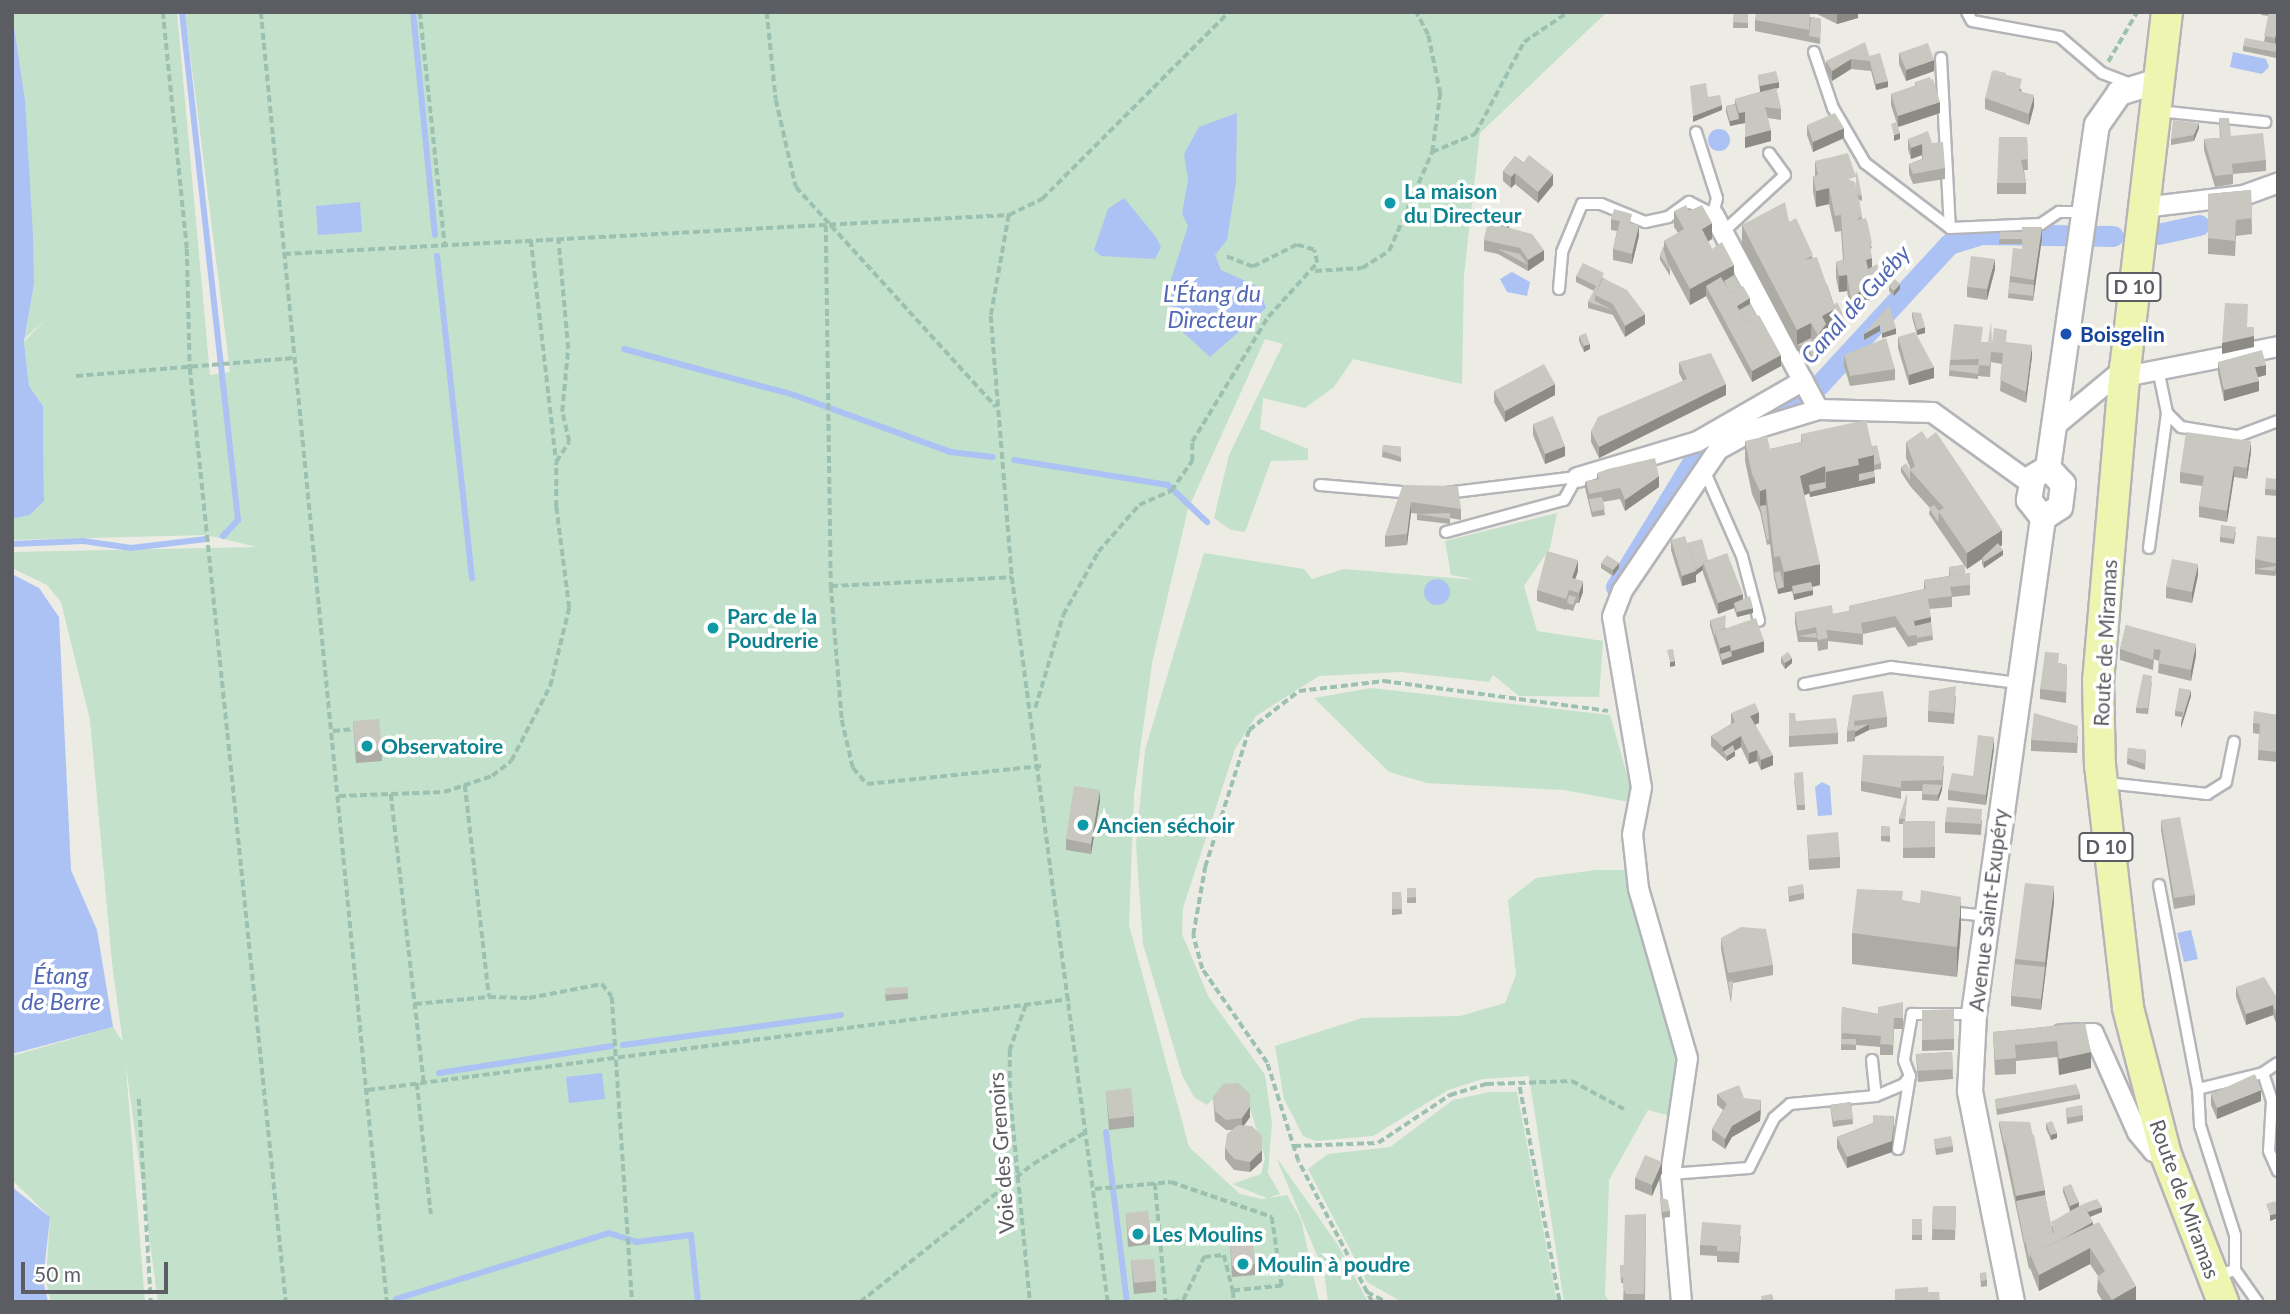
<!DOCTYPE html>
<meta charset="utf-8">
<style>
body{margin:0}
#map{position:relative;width:2290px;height:1314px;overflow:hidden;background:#ecece4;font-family:Lato,sans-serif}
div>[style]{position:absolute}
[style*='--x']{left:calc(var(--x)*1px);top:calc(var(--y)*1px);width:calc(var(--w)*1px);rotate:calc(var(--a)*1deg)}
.green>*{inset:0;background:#c3e1cb}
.water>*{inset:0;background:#acc2f4}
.round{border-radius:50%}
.stream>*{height:6px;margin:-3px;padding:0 3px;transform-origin:3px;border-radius:3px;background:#acc2f4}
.canal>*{height:21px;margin:-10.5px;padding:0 10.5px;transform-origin:10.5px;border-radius:10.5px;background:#acc2f4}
.path>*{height:3.5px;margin-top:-1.75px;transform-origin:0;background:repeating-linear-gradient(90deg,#9dc1b1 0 7px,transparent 0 10.5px)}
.roads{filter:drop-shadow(2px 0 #b4b4b9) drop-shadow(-2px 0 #b4b4b9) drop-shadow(0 2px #b4b4b9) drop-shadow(0 -2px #b4b4b9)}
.service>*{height:10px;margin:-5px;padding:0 5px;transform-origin:5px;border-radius:5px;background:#fff}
.minor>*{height:19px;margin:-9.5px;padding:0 9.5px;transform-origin:9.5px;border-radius:9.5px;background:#fff}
.tertiary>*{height:24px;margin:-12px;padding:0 12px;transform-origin:12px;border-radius:12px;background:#fff}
.primary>*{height:30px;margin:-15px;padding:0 15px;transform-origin:15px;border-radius:15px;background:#eef5b1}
.wall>*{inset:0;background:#acaba5}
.shaded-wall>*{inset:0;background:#8c8b86}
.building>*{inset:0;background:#c8c7c0}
.dots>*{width:19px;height:19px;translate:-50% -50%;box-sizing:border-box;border:4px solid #fff;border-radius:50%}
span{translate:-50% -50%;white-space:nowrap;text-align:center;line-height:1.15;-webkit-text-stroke:7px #fff;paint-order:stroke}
.shield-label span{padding:2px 5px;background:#fff;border:2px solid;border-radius:5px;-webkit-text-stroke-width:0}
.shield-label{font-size:19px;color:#5c5d63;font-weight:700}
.culture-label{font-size:21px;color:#0d838f;font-weight:700}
.left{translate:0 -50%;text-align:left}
.transit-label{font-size:21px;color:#164399;font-weight:700}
.street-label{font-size:21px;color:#5c5d63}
.water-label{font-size:23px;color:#5268b4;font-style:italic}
.frame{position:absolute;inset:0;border:14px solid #5c5d63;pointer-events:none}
.scale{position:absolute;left:21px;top:1262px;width:147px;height:32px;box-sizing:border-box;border:4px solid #5c5d63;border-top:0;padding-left:9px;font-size:21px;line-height:24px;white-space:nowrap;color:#5c5d63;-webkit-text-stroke:5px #fff;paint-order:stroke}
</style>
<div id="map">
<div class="green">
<div style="clip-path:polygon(12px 12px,177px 12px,210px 375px,230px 372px,185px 12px,1607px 12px,1480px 133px,1464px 275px,1462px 384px,1353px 359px,1334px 387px,1305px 408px,1263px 398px,1260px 429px,1308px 449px,1308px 460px,1271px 461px,1245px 532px,1231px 530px,1214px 518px,1229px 455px,1283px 344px,1265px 339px,1188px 509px,1152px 663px,1134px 795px,1129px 925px,1189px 1147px,1240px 1194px,1262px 1199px,1267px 1198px,1232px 1184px,1261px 1174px,1265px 1158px,1246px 1095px,1223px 1090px,1207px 1105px,1194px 1097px,1182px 1075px,1143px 944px,1136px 845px,1145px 750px,1204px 553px,1304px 569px,1312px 579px,1344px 569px,1477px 580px,1451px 575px,1445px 541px,1557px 513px,1550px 548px,1524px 586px,1537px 631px,1603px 641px,1599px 697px,1519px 696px,1493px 675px,1489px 682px,1401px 672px,1319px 676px,1256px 716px,1235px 749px,1183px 908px,1182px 934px,1208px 996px,1265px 1075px,1272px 1123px,1268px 1173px,1280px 1194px,1268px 1198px,1287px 1195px,1301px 1219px,1319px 1302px,158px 1302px,112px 963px,90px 720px,61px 602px,47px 585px,12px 568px,12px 552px,257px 547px,206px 535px,12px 540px,12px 519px,30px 515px,44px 501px,43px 406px,29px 386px,24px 342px,46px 319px,25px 338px,34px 284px,25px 99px)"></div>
<div style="clip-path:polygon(1371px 688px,1610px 715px,1630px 785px,1629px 802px,1564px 790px,1427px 783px,1389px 772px,1314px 698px)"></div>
<div style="clip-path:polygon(1596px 870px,1630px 870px,1642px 938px,1677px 1045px,1679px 1092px,1671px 1116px,1648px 1110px,1609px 1180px,1605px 1295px,1610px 1302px,1564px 1302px,1529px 1076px,1483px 1079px,1448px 1090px,1373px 1136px,1316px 1141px,1303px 1136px,1284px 1099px,1275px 1046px,1362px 1018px,1460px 1016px,1505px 1003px,1516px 975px,1508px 900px,1536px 878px)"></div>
<div style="clip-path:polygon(113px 1027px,124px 1044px,145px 1302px,51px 1302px,46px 1280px,50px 1217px,12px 1180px,12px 1056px)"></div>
<div style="clip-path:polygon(1489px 1092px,1517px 1092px,1557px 1302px,1402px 1302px,1367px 1282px,1308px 1169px,1328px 1154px,1390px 1147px,1453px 1100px)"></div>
<div style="clip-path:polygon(1276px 1157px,1338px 1245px,1368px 1302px,1328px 1302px,1324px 1272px)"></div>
</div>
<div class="water">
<div style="clip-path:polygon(12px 13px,25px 99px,33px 235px,34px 284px,24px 342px,29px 386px,43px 406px,44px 501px,30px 515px,12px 519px)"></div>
<div style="clip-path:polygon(2233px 52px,2266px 59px,2269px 67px,2262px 74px,2230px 67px)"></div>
<div style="clip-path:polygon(1237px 113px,1236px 182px,1227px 240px,1215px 255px,1221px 270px,1259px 287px,1266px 308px,1210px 357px,1173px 323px,1171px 279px,1188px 226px,1182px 214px,1188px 179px,1184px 154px,1199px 127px)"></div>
<div class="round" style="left:1708px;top:129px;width:22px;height:22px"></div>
<div style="clip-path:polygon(1124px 198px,1156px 237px,1161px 247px,1155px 259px,1101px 256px,1094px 250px,1108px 209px)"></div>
<div style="clip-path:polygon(360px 202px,362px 232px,318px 235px,316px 206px)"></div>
<div style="clip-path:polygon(1512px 272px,1530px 282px,1527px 296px,1507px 292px,1500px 279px)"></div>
<div style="clip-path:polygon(12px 574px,39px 588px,59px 617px,71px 870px,97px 930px,113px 1027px,12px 1054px)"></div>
<div class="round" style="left:1424px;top:579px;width:26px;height:26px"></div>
<div style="clip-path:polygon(1822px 782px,1830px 786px,1832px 815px,1818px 816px,1815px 787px)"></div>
<div style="clip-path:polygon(2191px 930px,2198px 959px,2184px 962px,2177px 933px)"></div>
<div style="clip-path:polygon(602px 1073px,605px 1099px,569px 1103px,566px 1077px)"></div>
<div style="clip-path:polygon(12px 1187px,50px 1217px,43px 1281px,48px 1302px,12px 1302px)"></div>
</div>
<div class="stream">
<div style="--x:182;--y:12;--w:511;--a:83.71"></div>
<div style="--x:238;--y:520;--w:22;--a:133"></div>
<div style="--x:413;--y:12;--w:224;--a:84.4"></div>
<div style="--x:437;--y:256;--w:324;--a:83.8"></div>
<div style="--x:624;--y:349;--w:176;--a:15.1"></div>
<div style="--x:794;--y:395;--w:167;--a:20"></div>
<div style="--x:951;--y:452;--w:42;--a:6.8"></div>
<div style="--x:1014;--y:460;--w:156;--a:9.2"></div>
<div style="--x:1168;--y:485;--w:54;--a:43.5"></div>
<div style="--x:12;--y:544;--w:71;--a:-2.4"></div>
<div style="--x:83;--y:541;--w:49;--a:8.3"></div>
<div style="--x:131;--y:548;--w:76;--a:-6.8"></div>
<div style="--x:623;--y:1045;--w:220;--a:-7.8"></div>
<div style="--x:439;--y:1073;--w:175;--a:-8.9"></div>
<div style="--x:1106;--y:1132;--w:171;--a:83"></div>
<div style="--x:396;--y:1299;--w:223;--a:-17.2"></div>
<div style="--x:609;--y:1233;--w:29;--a:18"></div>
<div style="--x:637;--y:1242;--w:54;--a:-7.4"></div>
<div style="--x:691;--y:1235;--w:67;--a:84"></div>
</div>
<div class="canal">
<div style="--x:2158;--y:234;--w:42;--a:-12.4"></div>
<div style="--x:1753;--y:418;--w:74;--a:-26.6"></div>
<div style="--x:1819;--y:385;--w:192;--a:-47.3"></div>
<div style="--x:1949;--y:244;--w:34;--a:-17"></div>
<div style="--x:1981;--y:234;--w:132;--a:0.9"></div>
<div style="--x:1616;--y:587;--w:170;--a:-58.5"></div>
<div style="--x:1705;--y:442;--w:18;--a:-27"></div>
</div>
<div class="path">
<div style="--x:163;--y:12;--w:238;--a:84.2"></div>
<div style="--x:187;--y:249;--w:119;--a:88.6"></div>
<div style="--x:190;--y:368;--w:939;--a:84.13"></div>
<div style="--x:261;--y:12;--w:1296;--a:84.42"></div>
<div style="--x:420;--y:12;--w:234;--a:83.9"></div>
<div style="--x:767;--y:12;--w:88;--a:84.2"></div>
<div style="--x:776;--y:100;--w:89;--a:77.1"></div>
<div style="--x:796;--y:187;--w:297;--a:47.7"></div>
<div style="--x:2108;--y:62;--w:58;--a:-59.9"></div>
<div style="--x:1432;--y:152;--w:47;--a:-22.7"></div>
<div style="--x:1475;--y:134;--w:104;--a:-62"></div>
<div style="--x:1524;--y:42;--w:53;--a:-34.3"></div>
<div style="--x:1009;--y:215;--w:103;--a:100.1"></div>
<div style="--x:991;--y:316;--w:262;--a:85.4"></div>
<div style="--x:1012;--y:577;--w:731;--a:82.46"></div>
<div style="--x:826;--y:225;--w:361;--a:89.2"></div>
<div style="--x:831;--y:586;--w:134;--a:85.3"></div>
<div style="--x:842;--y:720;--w:49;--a:77.1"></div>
<div style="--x:853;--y:768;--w:21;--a:49"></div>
<div style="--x:867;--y:784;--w:176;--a:-5.9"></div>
<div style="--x:531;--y:240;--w:221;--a:83.5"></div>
<div style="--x:284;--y:254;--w:726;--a:-3.08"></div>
<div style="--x:1009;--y:215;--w:37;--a:-26"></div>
<div style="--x:1042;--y:199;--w:264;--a:-45"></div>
<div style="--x:1315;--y:271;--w:47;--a:-3.7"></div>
<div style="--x:1362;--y:268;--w:32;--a:-32"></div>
<div style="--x:1389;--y:251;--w:108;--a:-66.5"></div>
<div style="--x:1432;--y:152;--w:59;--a:-82.1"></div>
<div style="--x:1440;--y:94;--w:60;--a:-101.5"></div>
<div style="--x:1428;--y:35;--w:26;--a:-118"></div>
<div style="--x:76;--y:376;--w:219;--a:-4.7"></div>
<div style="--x:831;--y:586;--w:181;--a:-2.8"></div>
<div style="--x:1035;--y:708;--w:97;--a:-73.2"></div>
<div style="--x:1063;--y:615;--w:72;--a:-60.9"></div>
<div style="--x:1098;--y:552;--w:62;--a:-48.9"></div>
<div style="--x:1139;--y:505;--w:35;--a:-24"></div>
<div style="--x:1171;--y:491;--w:37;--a:-55"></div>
<div style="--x:1192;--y:461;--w:19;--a:-90"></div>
<div style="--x:1192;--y:442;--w:146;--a:-58.7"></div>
<div style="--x:1268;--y:317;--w:73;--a:-47.8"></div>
<div style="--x:1317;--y:263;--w:13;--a:-103"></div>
<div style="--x:1314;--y:250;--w:18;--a:-164"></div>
<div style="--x:1297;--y:245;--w:49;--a:153.4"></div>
<div style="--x:1253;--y:267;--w:30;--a:-159"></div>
<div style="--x:333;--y:731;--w:22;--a:-5"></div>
<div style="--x:465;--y:785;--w:213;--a:83.5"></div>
<div style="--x:489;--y:997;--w:40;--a:1.4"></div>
<div style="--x:529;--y:998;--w:74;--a:-10.9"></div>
<div style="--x:602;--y:984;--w:16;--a:52"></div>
<div style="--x:612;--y:997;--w:306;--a:86.2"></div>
<div style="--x:391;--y:794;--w:290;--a:83.5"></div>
<div style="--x:339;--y:796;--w:105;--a:-2.2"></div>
<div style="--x:444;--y:792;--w:51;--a:-18.4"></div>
<div style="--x:492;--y:776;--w:24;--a:-38"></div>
<div style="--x:511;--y:761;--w:85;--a:-62.5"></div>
<div style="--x:550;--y:686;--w:80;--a:-76.3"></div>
<div style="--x:569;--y:608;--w:102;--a:-97.3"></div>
<div style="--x:556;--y:507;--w:45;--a:-90"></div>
<div style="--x:556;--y:462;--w:24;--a:-57"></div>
<div style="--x:569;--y:442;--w:31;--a:-103"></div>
<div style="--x:562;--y:412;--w:63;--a:-84.6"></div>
<div style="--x:568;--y:349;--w:111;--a:-95.1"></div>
<div style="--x:415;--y:1004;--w:74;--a:-5.4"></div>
<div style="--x:1026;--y:1005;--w:48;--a:109.6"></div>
<div style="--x:1010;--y:1050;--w:43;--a:90"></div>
<div style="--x:1010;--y:1093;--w:210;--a:84.5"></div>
<div style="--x:417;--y:1083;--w:132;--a:83.9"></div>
<div style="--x:1520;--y:1087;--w:219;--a:79.5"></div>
<div style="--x:368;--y:1090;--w:708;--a:-7.39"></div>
<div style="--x:139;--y:1099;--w:203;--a:86.6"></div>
<div style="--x:1294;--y:1146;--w:84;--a:-2"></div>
<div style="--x:1378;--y:1143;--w:87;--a:-33.7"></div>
<div style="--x:1450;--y:1095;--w:39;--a:-17"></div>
<div style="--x:1487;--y:1084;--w:85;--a:-2"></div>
<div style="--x:1572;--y:1081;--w:59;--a:28.3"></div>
<div style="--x:1155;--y:1183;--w:120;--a:84.7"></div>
<div style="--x:1095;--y:1189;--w:76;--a:-5.3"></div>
<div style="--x:1171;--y:1182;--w:107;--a:19.1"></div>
<div style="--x:1272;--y:1217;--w:70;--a:81.8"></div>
<div style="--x:1282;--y:1286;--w:49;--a:174.2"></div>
<div style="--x:1233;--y:1291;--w:11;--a:85"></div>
<div style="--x:1367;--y:1292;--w:22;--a:27"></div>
<div style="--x:860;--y:1302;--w:221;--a:-38.6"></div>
<div style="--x:1033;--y:1164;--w:60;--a:-31.3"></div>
<div style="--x:1172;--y:1302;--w:11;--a:-10"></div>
<div style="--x:1183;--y:1300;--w:48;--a:-64"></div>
<div style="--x:1204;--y:1257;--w:20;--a:-6"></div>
<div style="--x:1224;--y:1255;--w:37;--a:76"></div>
<div style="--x:1372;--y:1302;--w:159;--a:-117.7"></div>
<div style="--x:1298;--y:1161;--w:103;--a:-107.6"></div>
<div style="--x:1267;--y:1063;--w:114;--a:-124.7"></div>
<div style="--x:1202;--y:969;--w:35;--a:-105"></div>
<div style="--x:1193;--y:935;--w:69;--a:-80"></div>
<div style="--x:1205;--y:867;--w:144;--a:-72.2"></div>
<div style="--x:1249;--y:730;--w:63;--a:-38"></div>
<div style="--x:1299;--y:691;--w:86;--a:-6.7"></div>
<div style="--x:1384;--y:681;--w:226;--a:7.6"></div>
</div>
<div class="roads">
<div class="service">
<div style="--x:1967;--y:12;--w:10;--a:61"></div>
<div style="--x:1972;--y:21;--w:89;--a:10.3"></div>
<div style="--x:2060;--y:37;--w:55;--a:40.6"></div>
<div style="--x:2102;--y:73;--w:30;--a:21"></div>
<div style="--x:1814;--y:52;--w:59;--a:71.3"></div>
<div style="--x:1833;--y:108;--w:64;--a:59.8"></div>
<div style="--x:1865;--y:163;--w:107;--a:37.4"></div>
<div style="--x:1950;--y:228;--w:91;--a:-2.5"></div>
<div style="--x:2041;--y:224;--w:22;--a:-34"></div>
<div style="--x:2059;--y:212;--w:23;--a:0"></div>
<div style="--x:1941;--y:58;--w:170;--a:87"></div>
<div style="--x:2158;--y:111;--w:108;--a:5.9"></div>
<div style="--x:1723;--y:232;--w:84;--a:-42.6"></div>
<div style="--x:1785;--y:175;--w:27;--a:-126"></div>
<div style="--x:1559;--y:289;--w:37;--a:-85"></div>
<div style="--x:1562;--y:252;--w:52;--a:-67.4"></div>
<div style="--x:1582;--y:204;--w:19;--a:0"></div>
<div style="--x:1601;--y:204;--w:48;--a:22.2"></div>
<div style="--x:1645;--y:222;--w:24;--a:-12"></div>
<div style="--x:1668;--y:217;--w:26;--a:-36"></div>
<div style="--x:1689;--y:202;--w:27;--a:27"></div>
<div style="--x:1713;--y:214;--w:16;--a:-76"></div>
<div style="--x:1717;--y:198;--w:69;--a:-107.7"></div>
<div style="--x:2158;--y:369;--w:45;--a:78.4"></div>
<div style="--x:2167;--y:413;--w:20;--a:45"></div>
<div style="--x:2181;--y:427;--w:58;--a:9"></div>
<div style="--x:2238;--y:436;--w:43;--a:-20.6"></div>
<div style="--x:1704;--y:470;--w:94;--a:66.2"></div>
<div style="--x:1742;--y:556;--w:67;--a:75.3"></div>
<div style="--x:1320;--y:485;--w:93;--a:4.9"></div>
<div style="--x:1446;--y:493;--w:132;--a:-7"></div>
<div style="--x:1446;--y:532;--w:122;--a:-15.2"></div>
<div style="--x:1564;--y:500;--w:26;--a:-61"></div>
<div style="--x:2149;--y:548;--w:136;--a:-82.4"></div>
<div style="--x:1804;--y:684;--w:89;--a:-11.1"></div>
<div style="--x:1891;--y:667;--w:128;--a:7.2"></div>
<div style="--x:2107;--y:783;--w:101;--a:6.3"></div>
<div style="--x:2207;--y:794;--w:22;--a:-32"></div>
<div style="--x:2226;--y:782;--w:41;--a:-78.7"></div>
<div style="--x:2159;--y:885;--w:208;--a:79.2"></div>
<div style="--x:1948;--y:912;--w:40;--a:5.7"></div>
<div style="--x:1872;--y:1060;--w:36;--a:84"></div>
<div style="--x:2263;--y:1073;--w:29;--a:72"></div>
<div style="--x:2272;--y:1101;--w:50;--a:93.4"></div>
<div style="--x:2269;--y:1151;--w:22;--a:66"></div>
<div style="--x:1898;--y:1149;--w:74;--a:-80.7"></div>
<div style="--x:1670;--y:1174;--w:79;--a:-4.3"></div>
<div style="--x:1749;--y:1168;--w:56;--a:-63.4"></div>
<div style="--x:1774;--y:1118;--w:21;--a:-41"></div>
<div style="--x:1790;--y:1104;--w:86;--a:-5.3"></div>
<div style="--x:1876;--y:1096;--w:30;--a:-23"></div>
<div style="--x:1904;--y:1084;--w:10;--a:-53"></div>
<div style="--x:1910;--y:1076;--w:17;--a:-111"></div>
<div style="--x:1904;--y:1060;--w:47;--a:-80.1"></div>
<div style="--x:1912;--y:1014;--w:61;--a:0"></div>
<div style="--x:2235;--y:1270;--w:35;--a:-90"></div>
<div style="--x:2235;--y:1235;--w:115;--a:-107.7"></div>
<div style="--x:2200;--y:1125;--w:36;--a:-93"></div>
<div style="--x:2198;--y:1089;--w:67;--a:-13.8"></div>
<div style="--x:2263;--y:1073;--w:18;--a:-34"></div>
<div style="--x:2215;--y:1276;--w:21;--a:-17"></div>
<div style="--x:2235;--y:1270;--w:39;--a:55"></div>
</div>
<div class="minor">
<div style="--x:2143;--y:207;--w:101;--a:-6.8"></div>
<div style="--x:2243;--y:195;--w:37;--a:-20"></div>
<div style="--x:1713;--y:214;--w:221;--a:61.7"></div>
<div style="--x:2125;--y:376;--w:156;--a:-11.1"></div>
<div style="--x:2054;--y:426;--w:92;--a:-39.7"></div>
<div style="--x:1577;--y:477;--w:125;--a:-16.7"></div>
<div style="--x:1697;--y:441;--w:122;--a:-29.9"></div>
<div style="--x:2061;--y:1034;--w:32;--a:-2"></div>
<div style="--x:2093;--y:1033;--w:108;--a:66"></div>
<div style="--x:2137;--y:1132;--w:25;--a:50"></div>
<div style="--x:2153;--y:1151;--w:14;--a:17"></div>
<div style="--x:1681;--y:1302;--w:128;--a:-94.9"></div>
<div style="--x:1670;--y:1174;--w:117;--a:-81.7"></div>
<div style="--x:1687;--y:1058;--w:177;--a:-106.1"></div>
<div style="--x:1638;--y:888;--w:54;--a:-96.3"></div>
<div style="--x:1632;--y:834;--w:48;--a:-79.2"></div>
<div style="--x:1641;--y:787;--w:173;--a:-99.6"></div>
<div style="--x:1612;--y:616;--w:28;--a:-69"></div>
<div style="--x:1622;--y:590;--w:171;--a:-55.8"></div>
<div style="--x:1718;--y:449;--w:43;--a:-28.9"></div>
<div style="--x:1756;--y:428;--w:65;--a:-17"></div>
<div style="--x:1818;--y:409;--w:114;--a:1.5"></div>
<div style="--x:1932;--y:412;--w:123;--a:35.8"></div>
</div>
<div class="tertiary">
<div style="--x:2048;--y:468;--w:346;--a:-81.9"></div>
<div style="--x:2097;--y:125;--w:39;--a:-55"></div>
<div style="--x:2119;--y:93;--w:41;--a:-17.1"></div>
<div style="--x:2048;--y:468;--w:22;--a:47"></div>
<div style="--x:2063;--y:484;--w:23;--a:97"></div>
<div style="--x:2060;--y:507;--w:20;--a:147"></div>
<div style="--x:2043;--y:518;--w:23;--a:-128"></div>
<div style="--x:2029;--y:500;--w:23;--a:-80"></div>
<div style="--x:2033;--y:477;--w:17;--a:-31"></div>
<div style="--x:2012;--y:1302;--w:215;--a:-101.3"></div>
<div style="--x:1970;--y:1091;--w:77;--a:-87"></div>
<div style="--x:1974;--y:1014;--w:501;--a:-82.08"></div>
</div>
<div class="primary">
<div style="--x:2167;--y:12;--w:357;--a:96.7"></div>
<div style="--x:2125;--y:367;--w:314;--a:94.9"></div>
<div style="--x:2098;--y:680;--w:85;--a:88.7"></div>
<div style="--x:2100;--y:765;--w:245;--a:83.4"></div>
<div style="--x:2128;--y:1008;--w:152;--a:75.5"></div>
<div style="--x:2166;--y:1155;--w:158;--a:68.8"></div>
</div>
</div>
<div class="wall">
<div style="clip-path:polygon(1734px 12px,1748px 12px,1748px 28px,1733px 28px)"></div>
<div style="clip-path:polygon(1813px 12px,1858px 12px,1858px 18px,1837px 24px)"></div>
<div style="clip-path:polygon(2261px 12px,2278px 12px,2276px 44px,2278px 44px,2276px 58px,2243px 51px,2243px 46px,2264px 42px,2269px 16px,2261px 15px)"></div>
<div style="clip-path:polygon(1811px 17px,1821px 19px,1820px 44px,1755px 31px,1755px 20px)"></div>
<div style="clip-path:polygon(1899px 53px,1934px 71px,1906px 81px,1899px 64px)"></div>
<div style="clip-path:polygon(1869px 56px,1888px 87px,1876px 90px,1871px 71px,1851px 69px,1832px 81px,1826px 71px,1826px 61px)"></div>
<div style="clip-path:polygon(1758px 75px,1779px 88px,1776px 88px,1781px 109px,1781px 120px,1768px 118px,1771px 141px,1745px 148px,1745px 123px,1730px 126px,1726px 112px,1726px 106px,1735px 104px,1735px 99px,1760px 92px)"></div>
<div style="clip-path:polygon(2006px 75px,2022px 90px,2021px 92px,2034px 106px,2029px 125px,1985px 109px,1985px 98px)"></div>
<div style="clip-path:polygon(1915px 82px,1940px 113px,1898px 127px,1891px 105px,1891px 94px,1915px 86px)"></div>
<div style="clip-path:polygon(2219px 118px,2231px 136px,2266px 160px,2266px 171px,2233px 174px,2233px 184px,2215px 187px,2204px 150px,2204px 139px,2220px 138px)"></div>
<div style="clip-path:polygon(1807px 125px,1844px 138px,1813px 152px,1807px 135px)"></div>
<div style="clip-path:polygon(2199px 128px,2194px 141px,2171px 145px,2171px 139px)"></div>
<div style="clip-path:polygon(2027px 137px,2028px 170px,2024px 170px,2026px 183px,2026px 194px,1997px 194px,1997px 183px)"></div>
<div style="clip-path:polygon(1908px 139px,1932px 143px,1945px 168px,1945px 179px,1913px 184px,1909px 174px,1909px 164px,1922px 159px,1922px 155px,1911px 159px,1908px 149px)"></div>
<div style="clip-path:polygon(1515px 156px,1553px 185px,1538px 203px,1515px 184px,1511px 188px,1503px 181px,1503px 171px)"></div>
<div style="clip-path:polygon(1815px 161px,1862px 196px,1862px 201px,1859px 200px,1862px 219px,1872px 248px,1870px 249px,1872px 267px,1882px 290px,1871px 292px,1871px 298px,1851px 314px,1847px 291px,1839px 292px,1836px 278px,1836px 262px,1843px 260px,1841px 231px,1835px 232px,1829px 204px,1816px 207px,1813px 192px,1813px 176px,1815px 176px)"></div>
<div style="clip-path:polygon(2251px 190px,2252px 234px,2236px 236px,2235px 256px,2208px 254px,2208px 194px)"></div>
<div style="clip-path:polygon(1491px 209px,1510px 224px,1509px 228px,1544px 260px,1528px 271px,1498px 254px,1484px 251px,1484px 240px)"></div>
<div style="clip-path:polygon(1674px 211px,1689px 211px,1712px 239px,1708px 241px,1712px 249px,1734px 275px,1781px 366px,1752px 382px,1706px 296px,1690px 305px,1668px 264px,1670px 270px,1670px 276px,1660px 260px,1660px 255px,1664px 246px,1664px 241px,1678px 233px,1674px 227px)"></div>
<div style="clip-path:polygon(1611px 219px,1632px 223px,1639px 236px,1632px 264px,1613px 260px,1613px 249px,1617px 231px,1611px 230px)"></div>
<div style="clip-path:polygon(1789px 222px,1813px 258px,1828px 287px,1834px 305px,1847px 328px,1837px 333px,1835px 330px,1826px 335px,1826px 345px,1813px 362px,1807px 352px,1797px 351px,1742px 246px,1742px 225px)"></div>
<div style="clip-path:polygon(2000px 232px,2042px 238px,2033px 301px,2008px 298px,2010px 276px,2022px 249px,2022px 239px,2022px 244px,1999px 244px)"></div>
<div style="clip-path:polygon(1995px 269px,1987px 300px,1967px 297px,1967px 287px)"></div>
<div style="clip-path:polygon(1576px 276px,1604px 278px,1645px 324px,1625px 337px,1613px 315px,1588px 308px,1588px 302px,1594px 291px,1576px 282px)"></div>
<div style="clip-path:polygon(1889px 286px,1900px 289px,1894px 296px,1889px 291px)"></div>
<div style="clip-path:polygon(1912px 312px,1925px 333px,1917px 335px,1912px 317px)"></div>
<div style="clip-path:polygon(1579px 336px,1590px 349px,1584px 352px,1579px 341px)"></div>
<div style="clip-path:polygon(1898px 337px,1934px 378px,1909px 385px,1898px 348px)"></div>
<div style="clip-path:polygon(1982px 342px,1992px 343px,2007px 342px,2032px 356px,2026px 403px,2000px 391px,2002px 364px,1991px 362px,1990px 377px,1978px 376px,1978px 375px,1978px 379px,1949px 376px,1950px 360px)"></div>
<div style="clip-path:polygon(1844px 355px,1895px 369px,1895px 380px,1850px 386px,1844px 366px)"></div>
<div style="clip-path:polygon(1679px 362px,1726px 395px,1599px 458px,1591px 442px,1591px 431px,1683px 381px,1679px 373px)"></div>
<div style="clip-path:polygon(2218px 362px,2266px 375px,2258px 377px,2259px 391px,2224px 401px,2218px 373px)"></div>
<div style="clip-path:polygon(1494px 391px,1555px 395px,1505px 422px,1494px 402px)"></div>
<div style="clip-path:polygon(1533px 424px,1565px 456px,1545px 464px,1533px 435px)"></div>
<div style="clip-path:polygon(1801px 434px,1872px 446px,1881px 463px,1881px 469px,1874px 470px,1875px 483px,1810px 497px,1809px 493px,1804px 495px,1820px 585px,1812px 587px,1813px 595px,1794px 600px,1792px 591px,1778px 594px,1774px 578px,1770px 544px,1767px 545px,1760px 512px,1752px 494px,1745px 461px,1745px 441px,1770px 449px,1801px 442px)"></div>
<div style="clip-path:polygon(1906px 442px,2002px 545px,2000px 546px,2003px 555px,1984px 568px,1982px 564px,1982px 559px,1967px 569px,1964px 565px,1965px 574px,1970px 573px,1970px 595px,1952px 597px,1952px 607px,1929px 609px,1933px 640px,1917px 643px,1917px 645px,1908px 647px,1895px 627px,1863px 634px,1863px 645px,1828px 641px,1828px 649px,1818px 651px,1817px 642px,1798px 642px,1795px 623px,1795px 612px,1833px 614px,1849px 611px,1849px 606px,1924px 589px,1924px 580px,1949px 576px,1949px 567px,1964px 565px,1929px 514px,1930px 508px,1910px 486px,1901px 472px,1901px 467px,1911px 470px,1906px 458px)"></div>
<div style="clip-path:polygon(1383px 445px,1401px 447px,1401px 462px,1382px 457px)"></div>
<div style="clip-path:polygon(2251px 452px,2247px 479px,2234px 477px,2227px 522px,2199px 517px,2199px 506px,2202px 486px,2180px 483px,2180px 472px)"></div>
<div style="clip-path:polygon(1597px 473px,1659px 487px,1625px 511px,1620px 499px,1603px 502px,1605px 515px,1592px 517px,1585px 488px,1585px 482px,1597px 478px)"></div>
<div style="clip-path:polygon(2278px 479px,2278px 496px,2265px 495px,2265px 489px)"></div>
<div style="clip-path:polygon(1403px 485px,1461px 509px,1461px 520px,1450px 518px,1450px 524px,1417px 520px,1417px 514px,1420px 514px,1411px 513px,1407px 545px,1385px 547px,1385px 536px)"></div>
<div style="clip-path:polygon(2236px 532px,2234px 544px,2220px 542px,2220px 537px)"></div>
<div style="clip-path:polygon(2278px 538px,2278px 575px,2276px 574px,2275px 576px,2255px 574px,2255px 559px)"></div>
<div style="clip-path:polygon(1671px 540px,1687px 543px,1708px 560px,1743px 599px,1753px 613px,1737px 617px,1734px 608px,1718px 614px,1703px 573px,1703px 570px,1696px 575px,1696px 582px,1682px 586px,1671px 550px)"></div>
<div style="clip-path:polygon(1601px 563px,1619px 568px,1613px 576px,1601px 568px)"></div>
<div style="clip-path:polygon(1578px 571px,1575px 579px,1583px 592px,1579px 603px,1576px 603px,1573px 611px,1567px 609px,1566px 610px,1537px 601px,1537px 590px)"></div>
<div style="clip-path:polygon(2198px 575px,2192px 603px,2166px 598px,2166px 587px)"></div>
<div style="clip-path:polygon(1710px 620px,1726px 628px,1764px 652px,1722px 665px,1710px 626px)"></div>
<div style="clip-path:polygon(2126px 625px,2196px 655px,2191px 681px,2158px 673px,2159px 661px,2154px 659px,2153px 670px,2120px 660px,2120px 649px)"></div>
<div style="clip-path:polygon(1781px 657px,1792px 663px,1785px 669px,1781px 663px)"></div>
<div style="clip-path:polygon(2059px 663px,2067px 665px,2066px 703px,2040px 699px,2040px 689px)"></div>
<div style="clip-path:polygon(2152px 681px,2148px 714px,2136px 713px,2136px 708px)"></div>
<div style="clip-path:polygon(1853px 695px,1887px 717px,1887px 727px,1869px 730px,1855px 737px,1855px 741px,1847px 742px,1847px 731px)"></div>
<div style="clip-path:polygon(1956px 696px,1954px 724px,1928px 722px,1928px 711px)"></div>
<div style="clip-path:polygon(2191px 696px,2181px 728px,2182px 717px,2175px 716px,2175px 711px)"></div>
<div style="clip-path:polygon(1731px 713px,1759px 723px,1755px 724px,1773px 765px,1761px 770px,1757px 761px,1749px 764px,1741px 747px,1735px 751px,1735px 756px,1727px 761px,1711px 746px,1711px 736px,1731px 724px)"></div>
<div style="clip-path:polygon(1789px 713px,1796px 721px,1838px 733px,1838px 744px,1789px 747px)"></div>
<div style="clip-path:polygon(2278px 715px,2278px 762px,2258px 760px,2259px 734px,2253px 733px,2253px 723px)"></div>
<div style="clip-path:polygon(353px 721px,382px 750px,382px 761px,356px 763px)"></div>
<div style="clip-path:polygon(2078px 736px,2077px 753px,2031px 751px,2031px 740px)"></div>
<div style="clip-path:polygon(1994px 748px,1986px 805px,1948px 800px,1948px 790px,1973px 776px)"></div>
<div style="clip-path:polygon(2128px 748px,2146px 750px,2145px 770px,2127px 764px)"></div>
<div style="clip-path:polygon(1944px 766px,1942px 790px,1938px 801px,1922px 800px,1922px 791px,1901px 791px,1901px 799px,1861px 791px,1861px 781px)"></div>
<div style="clip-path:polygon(1794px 778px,1805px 805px,1805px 810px,1797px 810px)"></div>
<div style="clip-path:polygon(1907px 794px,1905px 821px,1935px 821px,1935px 858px,1903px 858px,1903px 824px,1899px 824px,1899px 819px)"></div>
<div style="clip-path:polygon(1100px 801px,1091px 854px,1066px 850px,1066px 839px)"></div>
<div style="clip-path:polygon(1982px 820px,1981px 835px,1945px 833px,1945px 822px)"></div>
<div style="clip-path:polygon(2161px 820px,2195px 895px,2195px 905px,2174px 909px,2161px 830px)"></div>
<div style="clip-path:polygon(1881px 826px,1890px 827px,1890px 842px,1881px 841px)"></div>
<div style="clip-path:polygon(1807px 835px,1840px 857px,1840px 868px,1809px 870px)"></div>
<div style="clip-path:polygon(1788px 887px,1804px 893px,1804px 899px,1789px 902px)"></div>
<div style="clip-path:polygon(1407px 888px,1416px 888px,1416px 903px,1407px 903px)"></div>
<div style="clip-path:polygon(1392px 892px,1401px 892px,1402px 914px,1392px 915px)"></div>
<div style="clip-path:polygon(1903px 900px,1961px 927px,1957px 977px,1852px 964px,1852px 933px)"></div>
<div style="clip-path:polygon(2054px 902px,2041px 1010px,2011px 1006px,2011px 996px,2015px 959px)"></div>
<div style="clip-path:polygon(1721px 938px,1773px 965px,1773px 975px,1733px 983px,1731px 1003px,1721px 949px)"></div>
<div style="clip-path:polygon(907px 987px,908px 999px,886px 1001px,885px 994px)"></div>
<div style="clip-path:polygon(2236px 987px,2278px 999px,2278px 1022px,2276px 1023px,2273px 1015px,2246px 1025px,2236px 997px)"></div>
<div style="clip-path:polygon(1903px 1002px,1903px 1029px,1894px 1029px,1893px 1055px,1880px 1055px,1880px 1047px,1856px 1045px,1856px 1050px,1841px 1050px,1842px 1007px,1878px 1014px)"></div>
<div style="clip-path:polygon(1922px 1010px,1954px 1039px,1954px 1050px,1922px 1051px)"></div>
<div style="clip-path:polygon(2085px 1023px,2091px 1068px,2059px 1075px,2057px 1057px,2016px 1061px,2016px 1074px,1995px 1075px,1993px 1032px)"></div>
<div style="clip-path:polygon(1952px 1052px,1953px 1079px,1918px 1082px,1916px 1054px)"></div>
<div style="clip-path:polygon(1106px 1091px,1134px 1116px,1134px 1127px,1109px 1130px)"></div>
<div style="clip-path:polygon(1717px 1094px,1744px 1098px,1761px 1111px,1760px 1121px,1732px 1137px,1725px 1149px,1712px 1140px,1712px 1129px,1723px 1110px,1717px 1105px)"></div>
<div style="clip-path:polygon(2080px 1094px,2080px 1099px,1997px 1115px,1995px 1099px)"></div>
<div style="clip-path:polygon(2211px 1094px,2261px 1101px,2217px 1119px,2211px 1105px)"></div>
<div style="clip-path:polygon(1213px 1097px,1250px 1117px,1244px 1126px,1262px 1161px,1250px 1172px,1234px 1170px,1225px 1159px,1225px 1148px,1233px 1130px,1226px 1130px,1215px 1121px)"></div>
<div style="clip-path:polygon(1851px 1102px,1853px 1124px,1833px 1127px,1830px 1105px)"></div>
<div style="clip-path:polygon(2066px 1108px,2083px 1115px,2083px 1121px,2067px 1124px)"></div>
<div style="clip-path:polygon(1999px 1121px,2045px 1195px,2051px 1226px,2070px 1211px,2063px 1192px,2063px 1187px,2079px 1206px,2102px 1212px,2090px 1217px,2093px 1225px,2136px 1302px,2103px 1302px,2097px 1292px,2098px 1276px,2090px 1264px,2039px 1291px,2030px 1268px,2029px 1269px,1999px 1126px)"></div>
<div style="clip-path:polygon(1873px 1123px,1894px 1127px,1892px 1152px,1847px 1168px,1837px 1148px,1837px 1137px)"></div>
<div style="clip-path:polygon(2046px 1123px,2057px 1138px,2051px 1140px,2046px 1129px)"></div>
<div style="clip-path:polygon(1934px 1139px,1953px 1146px,1953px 1152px,1936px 1155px)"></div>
<div style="clip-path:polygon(1662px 1173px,1652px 1196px,1635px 1189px,1635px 1178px)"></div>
<div style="clip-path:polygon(1660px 1197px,1670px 1211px,1670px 1217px,1662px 1218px)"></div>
<div style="clip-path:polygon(1933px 1206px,1956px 1206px,1955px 1240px,1932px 1240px)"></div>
<div style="clip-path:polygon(1126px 1213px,1151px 1234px,1151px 1244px,1128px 1247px)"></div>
<div style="clip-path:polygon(1646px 1214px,1645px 1302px,1623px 1302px,1624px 1283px,1621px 1283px,1620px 1265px,1624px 1265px)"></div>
<div style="clip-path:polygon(1912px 1219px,1922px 1219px,1922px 1240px,1912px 1240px)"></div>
<div style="clip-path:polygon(1741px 1236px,1739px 1263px,1717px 1262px,1717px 1256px,1700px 1255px,1700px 1245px)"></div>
<div style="clip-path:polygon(1230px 1243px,1255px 1264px,1255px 1275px,1232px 1277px)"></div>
<div style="clip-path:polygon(1131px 1260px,1156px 1281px,1156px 1292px,1134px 1294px)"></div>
<div style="clip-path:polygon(1980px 1273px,1987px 1280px,1987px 1286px,1981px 1287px)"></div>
</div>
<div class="shaded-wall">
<div style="clip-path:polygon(1841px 12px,1858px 12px,1858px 18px,1837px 24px,1837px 13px)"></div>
<div style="clip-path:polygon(2278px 26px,2278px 36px,2275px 49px,2275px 38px)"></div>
<div style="clip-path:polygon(1851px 59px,1851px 69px,1832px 81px,1832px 71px)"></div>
<div style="clip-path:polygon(1934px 60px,1934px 71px,1906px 81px,1906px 70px)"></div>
<div style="clip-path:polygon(1888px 81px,1888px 87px,1876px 90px,1876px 84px)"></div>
<div style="clip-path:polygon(1779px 82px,1779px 88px,1760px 92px,1760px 86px)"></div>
<div style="clip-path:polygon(2034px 95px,2034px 106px,2029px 125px,2029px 114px)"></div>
<div style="clip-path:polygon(1940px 102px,1940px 113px,1898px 127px,1898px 116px)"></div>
<div style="clip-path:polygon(1722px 105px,1722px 110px,1693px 122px,1693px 116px)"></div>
<div style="clip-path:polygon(1745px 112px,1745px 123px,1739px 124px,1739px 113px)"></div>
<div style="clip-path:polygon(1739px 119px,1739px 124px,1730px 126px,1730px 121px)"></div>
<div style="clip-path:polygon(2199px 123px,2199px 128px,2194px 141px,2194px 135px)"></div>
<div style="clip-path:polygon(1844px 128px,1844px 138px,1813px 152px,1813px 142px)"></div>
<div style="clip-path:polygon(1771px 130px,1771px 141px,1745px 148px,1745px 137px)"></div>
<div style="clip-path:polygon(1900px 133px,1900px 139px,1894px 141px,1894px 135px)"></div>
<div style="clip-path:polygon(1922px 144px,1922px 155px,1911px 159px,1911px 148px)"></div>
<div style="clip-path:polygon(1515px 173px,1515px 184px,1511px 188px,1511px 177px)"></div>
<div style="clip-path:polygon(1553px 174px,1553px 185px,1538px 203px,1538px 192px)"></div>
<div style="clip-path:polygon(1829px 188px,1829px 204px,1816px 207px,1816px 191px)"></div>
<div style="clip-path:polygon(1510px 213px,1510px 224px,1507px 234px,1507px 223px)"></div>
<div style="clip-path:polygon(1712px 223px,1712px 239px,1702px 245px,1702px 229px)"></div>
<div style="clip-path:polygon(1639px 225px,1639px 236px,1632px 264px,1632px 254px)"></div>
<div style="clip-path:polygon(2042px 227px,2042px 238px,2033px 301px,2034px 280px)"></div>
<div style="clip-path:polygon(1544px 250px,1544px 260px,1528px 271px,1528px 260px)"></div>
<div style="clip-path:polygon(1872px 258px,1872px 274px,1867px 275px,1866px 260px)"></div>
<div style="clip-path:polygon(1995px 259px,1995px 269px,1987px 300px,1987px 289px)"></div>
<div style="clip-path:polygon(1734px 265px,1734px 281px,1706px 286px,1706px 296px,1690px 305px,1690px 289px)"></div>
<div style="clip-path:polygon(1847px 275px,1847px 291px,1839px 292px,1839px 276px)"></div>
<div style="clip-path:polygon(1871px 282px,1882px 284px,1882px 290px,1871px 292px,1871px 298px,1851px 314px,1851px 299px)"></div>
<div style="clip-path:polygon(1900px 284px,1900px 289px,1894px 296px,1894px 291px)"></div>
<div style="clip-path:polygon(1750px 298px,1750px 309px,1737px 311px,1737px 306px)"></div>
<div style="clip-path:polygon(1835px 309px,1835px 330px,1826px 335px,1826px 345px,1813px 362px,1813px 357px,1818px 351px,1818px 335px,1822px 316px)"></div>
<div style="clip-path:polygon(1645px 314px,1645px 324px,1625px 337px,1625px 326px)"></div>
<div style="clip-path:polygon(1847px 322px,1847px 328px,1837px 333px,1837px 328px)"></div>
<div style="clip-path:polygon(1811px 323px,1811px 344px,1797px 345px,1797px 330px)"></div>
<div style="clip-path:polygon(1880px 325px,1880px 331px,1864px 340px,1864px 334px)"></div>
<div style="clip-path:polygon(1925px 327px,1925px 333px,1917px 335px,1917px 330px)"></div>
<div style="clip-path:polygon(2254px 327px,2254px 347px,2222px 354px,2222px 343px)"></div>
<div style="clip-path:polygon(1896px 328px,1896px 334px,1882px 338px,1882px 333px)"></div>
<div style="clip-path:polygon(1590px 344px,1590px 349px,1584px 352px,1584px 346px)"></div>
<div style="clip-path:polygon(2032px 345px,2032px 356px,2026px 403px,2026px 392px)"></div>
<div style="clip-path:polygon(1781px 355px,1781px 366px,1752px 382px,1752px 371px)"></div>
<div style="clip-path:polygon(2266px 365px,2266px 375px,2255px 378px,2255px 367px)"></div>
<div style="clip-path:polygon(1934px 367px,1934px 378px,1909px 385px,1909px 375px)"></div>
<div style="clip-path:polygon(2259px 381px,2259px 391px,2224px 401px,2224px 390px)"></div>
<div style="clip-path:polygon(1555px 384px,1555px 395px,1505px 422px,1505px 411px)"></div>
<div style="clip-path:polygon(1726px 384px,1726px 395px,1599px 458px,1599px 447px)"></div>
<div style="clip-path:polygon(2251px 441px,2251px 452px,2247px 479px,2247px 468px)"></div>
<div style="clip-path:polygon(1565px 446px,1565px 456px,1545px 464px,1545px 454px)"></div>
<div style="clip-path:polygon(1874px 455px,1874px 476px,1875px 477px,1875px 483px,1810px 497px,1810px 493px,1800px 497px,1800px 476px,1825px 466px,1825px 487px,1826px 488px,1826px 472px,1858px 459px)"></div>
<div style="clip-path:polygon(2234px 466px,2234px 477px,2227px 522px,2227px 511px)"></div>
<div style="clip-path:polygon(1659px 476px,1659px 487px,1625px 511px,1625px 500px)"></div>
<div style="clip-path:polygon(1766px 489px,1766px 510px,1760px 506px,1760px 491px)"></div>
<div style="clip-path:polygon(1411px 502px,1411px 513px,1407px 545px,1407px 534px)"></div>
<div style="clip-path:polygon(2002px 530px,2002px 545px,1967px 569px,1967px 553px)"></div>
<div style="clip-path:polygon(2003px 550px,2003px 555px,1984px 568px,1984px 562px)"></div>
<div style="clip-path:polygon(1578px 560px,1578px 571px,1572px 589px,1572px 578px)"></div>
<div style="clip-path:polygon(1619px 563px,1619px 568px,1613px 576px,1613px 570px)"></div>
<div style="clip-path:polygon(1820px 564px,1820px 585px,1793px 591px,1792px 586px,1792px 591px,1778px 594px,1778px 589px,1784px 587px,1784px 572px)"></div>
<div style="clip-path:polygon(2198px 564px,2198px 575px,2192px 603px,2192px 592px)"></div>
<div style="clip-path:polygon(1703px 565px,1703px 570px,1696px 575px,1696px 582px,1682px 586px,1682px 576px,1694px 571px)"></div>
<div style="clip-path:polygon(1583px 581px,1583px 592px,1579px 603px,1579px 593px)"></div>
<div style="clip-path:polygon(1813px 590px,1813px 595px,1794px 600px,1794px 594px)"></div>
<div style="clip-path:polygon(1743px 594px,1743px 605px,1734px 603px,1734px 608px,1718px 614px,1718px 603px)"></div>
<div style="clip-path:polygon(1753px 608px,1753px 613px,1737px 617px,1737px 612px)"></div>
<div style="clip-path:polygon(1931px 617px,1931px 628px,1914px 626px,1914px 621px)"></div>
<div style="clip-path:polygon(1764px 641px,1764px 652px,1732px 662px,1732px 651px)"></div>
<div style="clip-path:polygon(2196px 644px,2196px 655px,2191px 681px,2191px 670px)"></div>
<div style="clip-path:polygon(1730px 645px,1730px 656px,1720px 654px,1720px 648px)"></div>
<div style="clip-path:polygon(1732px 656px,1732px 662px,1722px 665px,1722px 660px)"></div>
<div style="clip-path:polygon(1792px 658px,1792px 663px,1785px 669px,1785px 663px)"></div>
<div style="clip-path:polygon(1675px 661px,1675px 666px,1670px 667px,1670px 662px)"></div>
<div style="clip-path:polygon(2191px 690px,2191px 696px,2181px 728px,2181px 723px)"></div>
<div style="clip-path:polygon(1759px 712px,1759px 723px,1750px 727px,1750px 716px)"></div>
<div style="clip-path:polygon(1869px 724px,1869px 730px,1855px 737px,1855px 731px)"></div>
<div style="clip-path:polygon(1741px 736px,1741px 747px,1727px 755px,1723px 752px,1723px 757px,1723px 747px)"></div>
<div style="clip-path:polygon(1994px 737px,1994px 748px,1986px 805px,1986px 795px)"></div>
<div style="clip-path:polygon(1757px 750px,1757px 761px,1749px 764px,1749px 753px)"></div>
<div style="clip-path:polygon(1735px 751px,1735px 756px,1727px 761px,1727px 756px)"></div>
<div style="clip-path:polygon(1773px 755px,1773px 765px,1761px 770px,1761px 760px)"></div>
<div style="clip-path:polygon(1944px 756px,1942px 790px,1938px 801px,1938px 795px,1942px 785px)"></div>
<div style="clip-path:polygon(1100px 790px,1100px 801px,1091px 854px,1091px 844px)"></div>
<div style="clip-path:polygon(2054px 886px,2054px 902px,2045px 978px,2045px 962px)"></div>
<div style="clip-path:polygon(1961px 897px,1961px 927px,1957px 977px,1957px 947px)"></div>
<div style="clip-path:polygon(2045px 967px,2045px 978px,2041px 1010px,2041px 999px)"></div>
<div style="clip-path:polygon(2273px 1005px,2273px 1015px,2246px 1025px,2246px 1014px)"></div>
<div style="clip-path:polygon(2278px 1011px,2278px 1022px,2276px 1023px,2276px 1013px)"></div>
<div style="clip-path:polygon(2091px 1052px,2091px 1068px,2059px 1075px,2059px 1059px)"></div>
<div style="clip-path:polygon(2261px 1090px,2261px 1101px,2217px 1119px,2217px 1108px)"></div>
<div style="clip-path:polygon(1761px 1100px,1760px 1121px,1732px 1137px,1725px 1149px,1725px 1139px,1732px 1126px)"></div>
<div style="clip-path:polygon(1250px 1106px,1250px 1117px,1242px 1128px,1242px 1118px)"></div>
<div style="clip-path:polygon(1894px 1116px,1892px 1152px,1847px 1168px,1847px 1157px)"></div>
<div style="clip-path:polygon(2057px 1133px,2057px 1138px,2051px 1140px,2051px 1135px)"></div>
<div style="clip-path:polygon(1262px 1150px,1262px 1161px,1250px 1172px,1250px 1162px)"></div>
<div style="clip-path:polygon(1662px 1162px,1662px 1173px,1652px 1196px,1652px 1185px)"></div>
<div style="clip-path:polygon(2045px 1190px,2045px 1201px,2016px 1201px,2016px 1196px)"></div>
<div style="clip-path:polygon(2079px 1202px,2079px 1207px,2070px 1211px,2070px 1206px)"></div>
<div style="clip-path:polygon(2102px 1207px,2102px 1212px,2087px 1218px,2087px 1212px)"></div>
<div style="clip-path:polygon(2278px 1213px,2278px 1218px,2270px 1221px,2270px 1215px)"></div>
<div style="clip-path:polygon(2093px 1222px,2093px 1233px,2031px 1257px)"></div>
<div style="clip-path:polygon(2090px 1248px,2090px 1264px,2039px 1291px,2039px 1275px)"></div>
<div style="clip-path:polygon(2136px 1286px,2136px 1302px,2112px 1302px,2112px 1300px)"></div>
</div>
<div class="building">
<div style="clip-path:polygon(1734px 12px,1748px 12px,1748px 23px,1733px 22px)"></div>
<div style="clip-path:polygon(1756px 12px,1810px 12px,1809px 30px,1755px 20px)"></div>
<div style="clip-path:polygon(2269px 12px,2278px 12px,2278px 26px,2275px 38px,2264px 36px)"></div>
<div style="clip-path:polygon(1811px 17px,1821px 19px,1820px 38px,1809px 36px)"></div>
<div style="clip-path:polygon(2245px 38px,2278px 44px,2276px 52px,2243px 46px)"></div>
<div style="clip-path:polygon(1865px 42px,1871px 61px,1851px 59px,1832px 71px,1826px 61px)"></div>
<div style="clip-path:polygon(1928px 43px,1934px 60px,1906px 70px,1899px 53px)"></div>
<div style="clip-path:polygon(1880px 53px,1888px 81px,1876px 84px,1871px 66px,1869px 56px)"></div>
<div style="clip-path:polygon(1994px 70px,2006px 73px,2006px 75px,1993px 71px)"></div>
<div style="clip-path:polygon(1776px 71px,1779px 82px,1760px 86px,1758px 75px)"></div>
<div style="clip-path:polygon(1992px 71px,2022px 79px,2019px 91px,2034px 95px,2029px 114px,1985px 98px)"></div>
<div style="clip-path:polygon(1930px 77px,1931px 80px,1916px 85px,1915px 82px)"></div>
<div style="clip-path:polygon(1933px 79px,1940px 102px,1898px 116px,1891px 94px)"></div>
<div style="clip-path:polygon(1706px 83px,1708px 97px,1720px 95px,1722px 105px,1693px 116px,1690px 86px)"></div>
<div style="clip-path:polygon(1776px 88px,1781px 109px,1765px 107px,1771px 130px,1745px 137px,1745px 112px,1739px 113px,1735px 99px)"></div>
<div style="clip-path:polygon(1735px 104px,1739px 119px,1730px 121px,1726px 106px)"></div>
<div style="clip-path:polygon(1835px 113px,1844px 128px,1813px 142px,1807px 125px)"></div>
<div style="clip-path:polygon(2219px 118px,2229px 118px,2231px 136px,2263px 133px,2266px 160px,2232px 164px,2233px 174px,2215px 176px,2204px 139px,2221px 138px)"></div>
<div style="clip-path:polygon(2173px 120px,2199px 123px,2194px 135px,2171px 139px)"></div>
<div style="clip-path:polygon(1896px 122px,1900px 133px,1894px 135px,1891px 124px)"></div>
<div style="clip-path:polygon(1928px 131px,1932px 143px,1943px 142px,1945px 168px,1913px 174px,1909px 164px,1923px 159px,1922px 144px,1911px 148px,1908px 139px)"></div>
<div style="clip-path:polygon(1999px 137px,2027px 137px,2028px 159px,2021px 160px,2026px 183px,1997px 183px)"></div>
<div style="clip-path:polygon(1848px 153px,1856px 177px,1848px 179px,1855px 182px,1862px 215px,1857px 220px,1866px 218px,1872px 258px,1866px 260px,1871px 282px,1851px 299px,1847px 275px,1839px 276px,1836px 262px,1844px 260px,1841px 215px,1835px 216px,1829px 188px,1816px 191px,1813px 176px,1818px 175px,1815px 161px)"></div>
<div style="clip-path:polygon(1529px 155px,1553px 174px,1538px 192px,1515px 173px,1511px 177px,1503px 171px,1515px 156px,1523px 163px)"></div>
<div style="clip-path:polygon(1857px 172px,1862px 196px,1857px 194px,1856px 188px,1856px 177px,1855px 173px)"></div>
<div style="clip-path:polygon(2251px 190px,2252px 218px,2236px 220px,2235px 241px,2208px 238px,2208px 194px)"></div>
<div style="clip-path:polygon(1785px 202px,1789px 222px,1796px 218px,1813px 255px,1804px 260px,1817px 257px,1835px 309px,1822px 316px,1826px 324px,1818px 335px,1811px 323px,1797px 330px,1742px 225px)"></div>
<div style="clip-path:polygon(1686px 205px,1689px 211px,1702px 205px,1712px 223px,1702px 229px,1712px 249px,1722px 242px,1734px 265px,1690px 289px,1664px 241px,1684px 229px,1674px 211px)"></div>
<div style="clip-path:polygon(1491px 209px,1510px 213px,1507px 223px,1498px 225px,1532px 234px,1544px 250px,1528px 260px,1520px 248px,1484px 240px)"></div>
<div style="clip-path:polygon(1614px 209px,1632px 214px,1630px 223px,1639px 225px,1632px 254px,1613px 249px,1620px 221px,1611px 219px)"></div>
<div style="clip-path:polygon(1867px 220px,1872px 243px,1870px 244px,1866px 221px)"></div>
<div style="clip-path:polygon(2022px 227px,2042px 227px,2034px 280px,2010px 276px,2013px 248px,2022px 249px)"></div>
<div style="clip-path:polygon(2000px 232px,2022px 232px,2022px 239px,1999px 239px)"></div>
<div style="clip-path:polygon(1663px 246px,1664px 251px,1670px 270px,1660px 255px)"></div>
<div style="clip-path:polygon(1498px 249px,1520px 254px,1528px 265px)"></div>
<div style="clip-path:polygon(1971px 256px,1995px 259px,1987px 289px,1967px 287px)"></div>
<div style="clip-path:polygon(1583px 263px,1604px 273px,1595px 295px,1595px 301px,1613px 310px,1588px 302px,1596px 286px,1576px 276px)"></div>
<div style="clip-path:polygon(1877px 264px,1882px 284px,1871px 287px,1868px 269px)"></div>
<div style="clip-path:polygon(1734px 275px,1741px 287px,1730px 293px,1724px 281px)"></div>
<div style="clip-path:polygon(1721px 277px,1730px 293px,1743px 286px,1750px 298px,1737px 306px,1746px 323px,1759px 315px,1781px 355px,1752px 371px,1706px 286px)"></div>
<div style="clip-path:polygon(1603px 278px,1627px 290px,1645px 314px,1625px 326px,1613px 304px,1595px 295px)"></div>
<div style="clip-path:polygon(1895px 279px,1900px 284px,1894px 291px,1889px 286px)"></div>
<div style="clip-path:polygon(2010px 282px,2034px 285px,2033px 296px,2008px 293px)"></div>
<div style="clip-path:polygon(1837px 302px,1847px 322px,1837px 328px,1835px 325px,1835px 309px,1834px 305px)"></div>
<div style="clip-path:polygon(2225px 303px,2248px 304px,2247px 327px,2254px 327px,2254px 336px,2222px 343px)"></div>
<div style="clip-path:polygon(1750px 304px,1757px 317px,1746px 323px,1739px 310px)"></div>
<div style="clip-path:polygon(1889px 305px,1896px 328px,1882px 333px,1880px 325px,1864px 334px)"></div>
<div style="clip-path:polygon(1912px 312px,1921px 313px,1925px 327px,1917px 330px)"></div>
<div style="clip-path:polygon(1991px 322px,1992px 343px,1988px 342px)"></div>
<div style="clip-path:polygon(1954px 324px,1983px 327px,1981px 342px,1992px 343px,1994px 328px,2007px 330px,2006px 342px,2032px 345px,2026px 392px,2000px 380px,2003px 353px,1991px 352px,1990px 366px,1978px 365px,1979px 359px,1950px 360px)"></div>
<div style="clip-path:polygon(1915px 332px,1934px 367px,1909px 375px,1898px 337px)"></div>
<div style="clip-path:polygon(1586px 333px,1590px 344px,1584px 346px,1579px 336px)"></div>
<div style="clip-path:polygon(1811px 338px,1818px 351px,1813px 357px,1807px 347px,1797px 345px)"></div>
<div style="clip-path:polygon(1886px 338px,1895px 369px,1850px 376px,1844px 355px)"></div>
<div style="clip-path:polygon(2262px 350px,2266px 365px,2255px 367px,2259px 381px,2224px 390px,2218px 362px)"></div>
<div style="clip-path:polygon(1711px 353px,1726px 384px,1599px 447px,1591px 431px,1598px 417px,1687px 379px,1679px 362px)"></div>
<div style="clip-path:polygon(1544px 364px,1555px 384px,1505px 411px,1494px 391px)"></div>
<div style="clip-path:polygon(1950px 365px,1979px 365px,1978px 374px,1949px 370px)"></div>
<div style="clip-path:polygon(1553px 416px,1565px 446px,1545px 454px,1533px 424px)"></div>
<div style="clip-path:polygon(1866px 420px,1874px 455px,1858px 459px,1859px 465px,1826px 472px,1825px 466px,1800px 476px,1820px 564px,1784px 572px,1780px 556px,1774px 557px,1766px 489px,1760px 491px,1752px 474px,1745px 441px,1767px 436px,1770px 449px,1802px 442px,1801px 434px)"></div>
<div style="clip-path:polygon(1922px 431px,1927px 439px,1936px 432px,2002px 530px,1967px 553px,1938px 511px,1944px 508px,1910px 470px,1915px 466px,1906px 442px)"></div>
<div style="clip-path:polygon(2186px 432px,2251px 441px,2247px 468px,2234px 466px,2227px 511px,2199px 506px,2204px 476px,2180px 472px)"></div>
<div style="clip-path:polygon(1383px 445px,1401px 447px,1401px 457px,1382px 451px)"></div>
<div style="clip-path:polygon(1877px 445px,1881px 463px,1874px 465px,1874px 455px,1872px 446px)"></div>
<div style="clip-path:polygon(1655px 458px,1659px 476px,1625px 500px,1620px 488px,1589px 494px,1586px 481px,1599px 479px,1597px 473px,1608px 469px)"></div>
<div style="clip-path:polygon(1906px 463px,1912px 472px,1910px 470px,1910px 480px,1901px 467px)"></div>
<div style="clip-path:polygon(1874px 471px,1875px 477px,1859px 481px,1859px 474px)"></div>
<div style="clip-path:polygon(2266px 478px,2278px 479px,2278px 490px,2265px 489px)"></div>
<div style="clip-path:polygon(1825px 482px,1826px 488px,1810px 492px,1809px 485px)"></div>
<div style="clip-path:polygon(1403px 485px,1458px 486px,1461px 509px,1411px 502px,1407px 534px,1385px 536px)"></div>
<div style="clip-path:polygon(1602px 497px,1605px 509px,1592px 512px,1589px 499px)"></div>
<div style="clip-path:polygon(1766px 505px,1769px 539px,1767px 540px,1760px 506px)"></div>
<div style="clip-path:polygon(1934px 505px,1939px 511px,1938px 522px,1929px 508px)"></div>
<div style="clip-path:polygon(1450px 513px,1450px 519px,1417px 514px)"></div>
<div style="clip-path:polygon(2221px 525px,2236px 527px,2234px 539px,2220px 537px)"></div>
<div style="clip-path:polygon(1685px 536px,1696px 571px,1682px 576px,1671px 540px)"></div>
<div style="clip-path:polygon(2257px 536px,2278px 538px,2278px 564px,2255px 559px)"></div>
<div style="clip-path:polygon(1702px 539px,1708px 560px,1703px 562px,1703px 565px,1696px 570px,1687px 543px)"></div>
<div style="clip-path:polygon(1998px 543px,2003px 550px,1984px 562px,1982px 558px)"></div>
<div style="clip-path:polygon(1547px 551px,1578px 560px,1572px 578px,1583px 581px,1579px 593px,1569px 590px,1566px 599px,1537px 590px)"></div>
<div style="clip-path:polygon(1727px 553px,1743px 594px,1718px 603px,1703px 562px)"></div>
<div style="clip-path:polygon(1607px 555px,1619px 563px,1613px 570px,1601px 563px)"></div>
<div style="clip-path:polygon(2172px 559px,2198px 564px,2192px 592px,2166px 587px)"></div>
<div style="clip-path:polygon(1964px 565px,1965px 574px,1950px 576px,1949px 567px)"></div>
<div style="clip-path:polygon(2276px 566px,2275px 571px,2255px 569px)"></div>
<div style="clip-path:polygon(1780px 571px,1784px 587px,1778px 589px,1774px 573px)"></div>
<div style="clip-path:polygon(1970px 573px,1970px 585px,1950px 587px,1952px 596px,1928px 599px,1931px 617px,1914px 621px,1917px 635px,1908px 636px,1895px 616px,1861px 623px,1863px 634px,1826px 630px,1828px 638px,1818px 640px,1816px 627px,1798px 631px,1795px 612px,1832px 605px,1833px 614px,1849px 611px,1849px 606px,1926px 589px,1924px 580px)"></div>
<div style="clip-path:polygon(1811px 582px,1813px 590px,1794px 594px,1792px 586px)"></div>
<div style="clip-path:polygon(1569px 595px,1576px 597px,1573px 605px,1567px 603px)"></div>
<div style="clip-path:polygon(1750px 596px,1753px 608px,1737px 612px,1734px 603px)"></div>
<div style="clip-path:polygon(1726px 615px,1725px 628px,1715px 632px,1715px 637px,1710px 620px)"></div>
<div style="clip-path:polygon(1756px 618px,1764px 641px,1732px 651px,1730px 645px,1720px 648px,1715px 632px)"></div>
<div style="clip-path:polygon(1931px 622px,1933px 635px,1917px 638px,1915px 626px)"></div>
<div style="clip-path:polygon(2126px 625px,2196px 644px,2191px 670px,2158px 663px,2161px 650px,2154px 649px,2153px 660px,2120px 649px)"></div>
<div style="clip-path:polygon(1816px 633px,1817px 638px,1798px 636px)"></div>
<div style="clip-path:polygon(1673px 649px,1675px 661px,1670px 662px,1667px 650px)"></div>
<div style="clip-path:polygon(1730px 651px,1732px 656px,1722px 660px,1720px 654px)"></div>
<div style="clip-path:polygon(1788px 652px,1792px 658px,1785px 663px,1781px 657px)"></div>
<div style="clip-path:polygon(2045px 652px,2059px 653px,2058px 663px,2067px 665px,2066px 692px,2040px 689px)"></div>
<div style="clip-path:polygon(2143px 674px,2152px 676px,2148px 708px,2136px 708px)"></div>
<div style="clip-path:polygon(1956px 686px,1954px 713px,1928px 711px,1929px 691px)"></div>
<div style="clip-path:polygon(2179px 688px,2191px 690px,2181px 723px,2183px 712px,2175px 711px)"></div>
<div style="clip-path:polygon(1883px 691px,1887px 717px,1854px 721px,1855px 730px,1847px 731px,1853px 695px)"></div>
<div style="clip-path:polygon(1755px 703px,1759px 712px,1750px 716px,1773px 755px,1761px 760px,1757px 750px,1749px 753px,1741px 736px,1723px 747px,1711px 736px,1735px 722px,1731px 713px)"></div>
<div style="clip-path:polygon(2254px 711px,2278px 715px,2278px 752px,2258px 750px,2260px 724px,2253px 723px)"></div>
<div style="clip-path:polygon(1789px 713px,1795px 713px,1796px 721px,1836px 718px,1838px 733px,1789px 736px)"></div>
<div style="clip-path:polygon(2034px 713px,2078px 726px,2077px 743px,2031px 740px)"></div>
<div style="clip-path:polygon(379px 719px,382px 750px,356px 752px,353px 721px)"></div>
<div style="clip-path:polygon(1869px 724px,1855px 732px,1855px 726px)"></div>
<div style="clip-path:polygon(1978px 735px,1994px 737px,1986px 795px,1948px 790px,1952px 773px,1973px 776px)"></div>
<div style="clip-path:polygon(1733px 745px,1735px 751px,1727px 756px,1723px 752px)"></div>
<div style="clip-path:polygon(2128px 748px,2146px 750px,2145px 764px,2127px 758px)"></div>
<div style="clip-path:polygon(1863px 755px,1944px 756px,1942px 780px,1901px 781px,1901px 788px,1861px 781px)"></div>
<div style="clip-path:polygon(1803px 772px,1805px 805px,1797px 805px,1794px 773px)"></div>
<div style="clip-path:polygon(1923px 784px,1942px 785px,1938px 795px,1922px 794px)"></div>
<div style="clip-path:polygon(1074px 786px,1100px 790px,1091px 844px,1066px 839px)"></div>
<div style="clip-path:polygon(1907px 794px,1905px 819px,1899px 819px)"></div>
<div style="clip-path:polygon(1947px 807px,1982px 809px,1981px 824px,1945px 822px)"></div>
<div style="clip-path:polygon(2180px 817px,2195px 895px,2174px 898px,2161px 820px)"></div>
<div style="clip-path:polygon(1903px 821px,1935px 821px,1935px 847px,1903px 848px)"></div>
<div style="clip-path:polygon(1881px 826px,1890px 827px,1890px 836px,1881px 836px)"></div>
<div style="clip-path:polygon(1838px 832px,1840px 857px,1809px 859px,1807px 835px)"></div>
<div style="clip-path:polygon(2025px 883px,2054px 886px,2045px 962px,2015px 959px)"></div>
<div style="clip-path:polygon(1803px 884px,1804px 893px,1789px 896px,1788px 887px)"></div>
<div style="clip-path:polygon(1407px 888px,1416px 888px,1416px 897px,1407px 898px)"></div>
<div style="clip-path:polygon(1857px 889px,1903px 891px,1902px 900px,1920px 903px,1921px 890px,1961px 897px,1957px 947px,1852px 933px)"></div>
<div style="clip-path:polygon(1392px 892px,1401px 892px,1402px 909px,1392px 909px)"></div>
<div style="clip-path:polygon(1741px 927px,1766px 929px,1773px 965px,1728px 973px,1721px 938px)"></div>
<div style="clip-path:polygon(2015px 964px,2045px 967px,2041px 999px,2011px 996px)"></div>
<div style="clip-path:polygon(2264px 977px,2278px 999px,2278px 1011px,2276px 1013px,2273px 1005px,2246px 1014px,2236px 987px)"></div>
<div style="clip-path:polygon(1733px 981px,1731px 998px,1728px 982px)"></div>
<div style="clip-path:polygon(907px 987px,908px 993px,886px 995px,885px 988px)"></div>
<div style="clip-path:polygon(1903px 1002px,1903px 1018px,1894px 1018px,1893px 1045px,1880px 1044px,1881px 1036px,1841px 1033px,1842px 1007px,1878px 1014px,1878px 1007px)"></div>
<div style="clip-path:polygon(1954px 1009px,1954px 1039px,1922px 1040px,1922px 1010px)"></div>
<div style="clip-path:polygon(2085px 1023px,2091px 1052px,2059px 1059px,2057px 1041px,2015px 1045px,2016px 1058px,1995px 1060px,1993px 1032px)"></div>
<div style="clip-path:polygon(1841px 1039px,1856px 1039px,1856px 1045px,1841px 1044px)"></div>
<div style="clip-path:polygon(1952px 1052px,1953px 1069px,1918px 1071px,1916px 1054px)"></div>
<div style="clip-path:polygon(2255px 1074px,2261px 1090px,2217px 1108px,2211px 1094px)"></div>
<div style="clip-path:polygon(1238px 1083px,1250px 1094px,1250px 1106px,1242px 1118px,1226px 1120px,1215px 1111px,1213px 1097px,1223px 1084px)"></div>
<div style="clip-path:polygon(2076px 1084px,2080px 1094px,1997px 1109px,1995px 1099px)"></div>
<div style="clip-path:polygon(1739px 1085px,1744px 1098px,1761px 1100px,1760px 1110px,1732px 1126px,1725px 1139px,1712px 1129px,1727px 1104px,1717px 1094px)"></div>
<div style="clip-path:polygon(1131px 1088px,1134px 1116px,1109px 1119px,1106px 1091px)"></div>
<div style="clip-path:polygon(1851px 1102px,1853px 1119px,1833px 1121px,1830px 1105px)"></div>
<div style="clip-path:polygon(2082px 1105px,2083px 1115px,2067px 1118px,2066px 1108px)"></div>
<div style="clip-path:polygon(1873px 1115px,1894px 1116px,1892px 1141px,1847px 1157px,1837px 1137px,1873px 1123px)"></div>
<div style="clip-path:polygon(1999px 1121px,2030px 1122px,2033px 1136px,2005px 1142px,2005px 1147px)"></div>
<div style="clip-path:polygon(2052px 1121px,2057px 1133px,2051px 1135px,2046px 1123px)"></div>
<div style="clip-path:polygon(1238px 1125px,1252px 1126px,1262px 1136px,1262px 1150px,1250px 1162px,1234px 1159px,1225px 1148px,1227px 1134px)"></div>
<div style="clip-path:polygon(2034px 1135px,2045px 1190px,2016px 1196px,2005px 1142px)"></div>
<div style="clip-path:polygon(1951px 1136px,1953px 1146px,1936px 1149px,1934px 1139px)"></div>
<div style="clip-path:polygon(1645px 1155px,1662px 1162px,1652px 1185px,1635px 1178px)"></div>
<div style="clip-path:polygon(2071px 1184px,2079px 1202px,2070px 1206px,2063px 1187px)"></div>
<div style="clip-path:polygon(2045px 1195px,2053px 1234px,2025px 1239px,2025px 1245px,2016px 1201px)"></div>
<div style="clip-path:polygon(1660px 1197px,1668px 1200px,1670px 1211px,1662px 1212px)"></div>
<div style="clip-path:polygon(2097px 1199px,2102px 1207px,2088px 1212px,2083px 1204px)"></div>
<div style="clip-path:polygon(2275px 1201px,2278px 1208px,2278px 1213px,2270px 1215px,2266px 1204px)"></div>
<div style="clip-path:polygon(2083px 1204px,2093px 1222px,2064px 1238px,2030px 1254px,2030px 1257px,2029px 1258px,2025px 1239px,2054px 1233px,2051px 1222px)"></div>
<div style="clip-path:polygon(1933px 1206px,1956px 1206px,1955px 1230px,1932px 1229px)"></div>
<div style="clip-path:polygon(1148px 1211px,1151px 1234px,1128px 1236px,1126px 1213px)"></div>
<div style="clip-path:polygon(1646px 1214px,1644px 1294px,1626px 1294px,1623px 1288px,1625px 1215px)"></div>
<div style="clip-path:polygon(1912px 1219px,1922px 1219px,1922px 1235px,1912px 1235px)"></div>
<div style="clip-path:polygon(1702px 1222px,1741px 1225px,1739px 1252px,1717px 1251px,1717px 1246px,1700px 1245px)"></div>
<div style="clip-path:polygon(2099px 1222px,2136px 1286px,2112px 1300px,2097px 1277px,2105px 1271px,2090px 1248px,2039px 1275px,2030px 1254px)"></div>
<div style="clip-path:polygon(1253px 1241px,1255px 1264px,1232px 1266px,1230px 1243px)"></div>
<div style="clip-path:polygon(1154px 1259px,1156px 1281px,1134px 1283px,1131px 1260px)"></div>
<div style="clip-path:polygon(1620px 1265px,1624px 1265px,1624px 1277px,1621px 1278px)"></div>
<div style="clip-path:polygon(1986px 1272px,1987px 1280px,1981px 1281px,1980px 1273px)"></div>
<div style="clip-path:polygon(1928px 1287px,1929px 1302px,1895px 1302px,1895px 1289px)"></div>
<div style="clip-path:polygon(1928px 1292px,1939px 1292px,1940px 1302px,1929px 1302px)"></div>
<div style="clip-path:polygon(1772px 1294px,1774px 1302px,1762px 1302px,1761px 1296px)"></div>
</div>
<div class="dots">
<div style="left:1390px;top:203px;background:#0f9aa8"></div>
<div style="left:2066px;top:334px;background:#1a4fb4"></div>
<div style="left:713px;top:628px;background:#0f9aa8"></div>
<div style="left:367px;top:746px;background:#0f9aa8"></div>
<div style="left:1083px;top:825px;background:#0f9aa8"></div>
<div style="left:1138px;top:1234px;background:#0f9aa8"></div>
<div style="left:1243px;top:1264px;background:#0f9aa8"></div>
</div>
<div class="shield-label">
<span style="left:2134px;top:287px">D 10</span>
<span style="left:2106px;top:847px">D 10</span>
</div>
<div class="culture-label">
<span class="left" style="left:1404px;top:203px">La maison<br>du Directeur</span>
<span class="left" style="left:727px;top:628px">Parc de la<br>Poudrerie</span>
<span class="left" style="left:381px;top:746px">Observatoire</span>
<span class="left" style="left:1097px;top:825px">Ancien séchoir</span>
<span class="left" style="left:1152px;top:1234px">Les Moulins</span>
<span class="left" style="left:1257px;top:1264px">Moulin à poudre</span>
</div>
<div class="transit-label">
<span class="left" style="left:2080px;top:334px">Boisgelin</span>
</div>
<div class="street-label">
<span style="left:2105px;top:643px;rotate:-87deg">Route de Miramas</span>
<span style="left:1988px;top:910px;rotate:-83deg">Avenue Saint-Exupéry</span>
<span style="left:1001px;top:1153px;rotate:-94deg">Voie des Grenoirs</span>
<span style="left:2185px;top:1199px;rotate:70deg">Route de Miramas</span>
</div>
<div class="water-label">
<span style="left:1212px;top:306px">L'Étang du<br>Directeur</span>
<span style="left:1855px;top:304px;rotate:-48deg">Canal de Guéby</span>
<span style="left:61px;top:988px">Étang<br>de Berre</span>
</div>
<div class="frame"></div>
<div class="scale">50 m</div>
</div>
